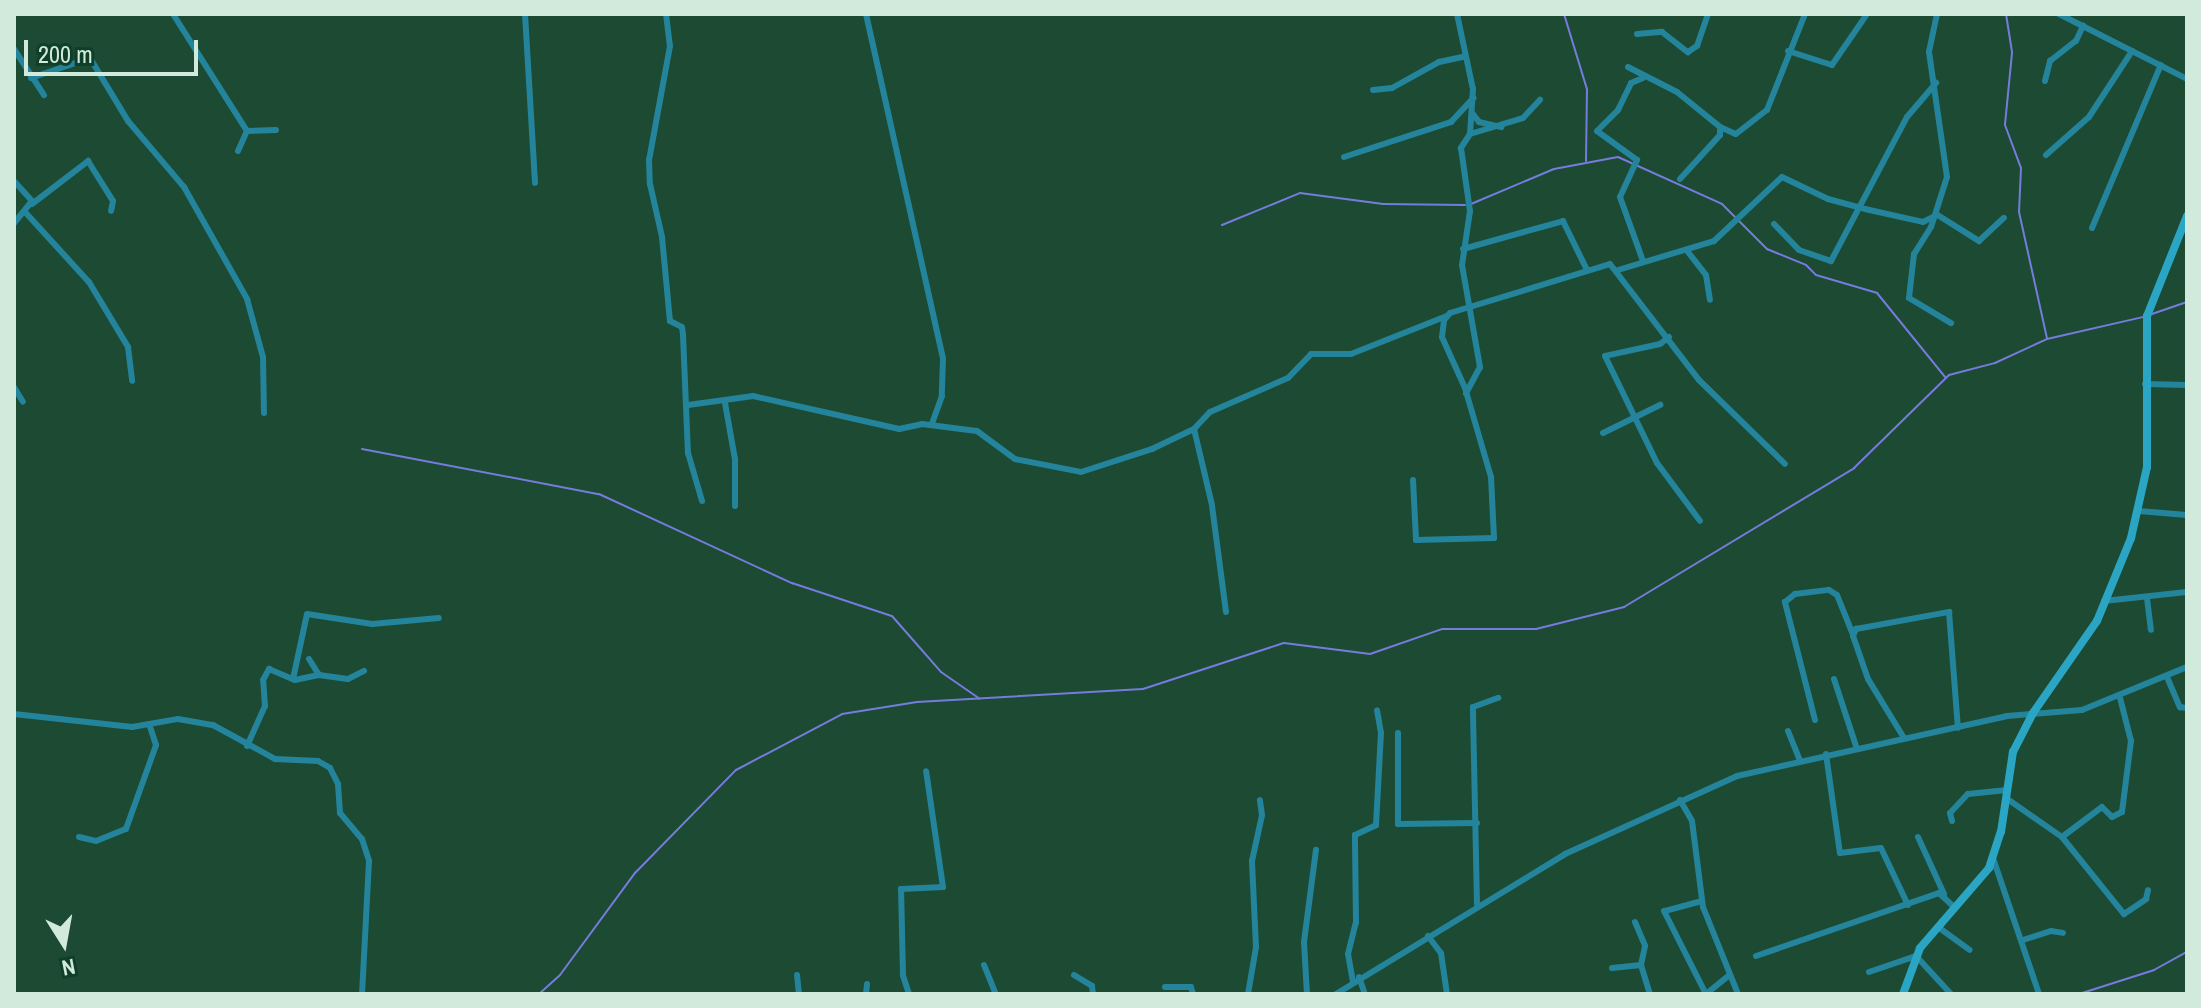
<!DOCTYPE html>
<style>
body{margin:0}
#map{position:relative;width:2201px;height:1008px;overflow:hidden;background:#1c4a33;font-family:"Archivo Narrow",sans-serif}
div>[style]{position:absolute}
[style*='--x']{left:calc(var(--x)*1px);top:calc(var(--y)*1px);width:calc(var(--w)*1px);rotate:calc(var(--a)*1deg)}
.stream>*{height:2px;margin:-1px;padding:0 1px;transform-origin:1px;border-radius:1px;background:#767cdd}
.minor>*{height:6px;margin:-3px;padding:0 3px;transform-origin:3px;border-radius:3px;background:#24849c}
.secondary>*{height:8px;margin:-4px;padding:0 4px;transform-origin:4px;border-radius:4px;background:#2aa6c4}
span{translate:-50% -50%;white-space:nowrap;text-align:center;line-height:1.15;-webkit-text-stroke:6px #103f29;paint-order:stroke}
.frame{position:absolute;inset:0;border:16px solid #d2eadb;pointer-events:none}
.north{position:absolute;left:24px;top:904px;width:80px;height:80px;-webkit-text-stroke:6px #103f29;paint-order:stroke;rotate:169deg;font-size:22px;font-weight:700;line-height:32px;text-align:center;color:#d2eadb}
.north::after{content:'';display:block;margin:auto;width:28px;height:36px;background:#d2eadb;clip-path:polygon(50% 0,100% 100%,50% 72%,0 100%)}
.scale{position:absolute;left:24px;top:40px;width:174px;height:36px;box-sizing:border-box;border:4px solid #d2eadb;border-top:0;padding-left:10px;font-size:24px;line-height:28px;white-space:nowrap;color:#d2eadb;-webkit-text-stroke:6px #103f29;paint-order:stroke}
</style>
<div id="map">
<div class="stream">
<div style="--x:1564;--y:14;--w:78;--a:73"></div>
<div style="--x:1587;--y:89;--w:72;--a:90.8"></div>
<div style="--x:2006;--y:14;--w:39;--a:81"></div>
<div style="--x:2012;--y:53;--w:72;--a:95.6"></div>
<div style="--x:2005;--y:125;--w:46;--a:69.6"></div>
<div style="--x:2021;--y:168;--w:44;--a:92.6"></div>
<div style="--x:2019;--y:212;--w:129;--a:77.5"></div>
<div style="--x:1471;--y:204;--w:90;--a:-22.9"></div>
<div style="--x:1554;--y:169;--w:65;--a:-10.6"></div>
<div style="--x:1618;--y:157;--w:114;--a:24.3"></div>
<div style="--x:1722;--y:204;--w:64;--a:45"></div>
<div style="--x:1767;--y:249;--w:42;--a:22.3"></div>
<div style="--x:1806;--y:265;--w:14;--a:45"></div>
<div style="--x:1816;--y:275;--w:64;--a:16.4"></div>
<div style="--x:1877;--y:293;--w:108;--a:51"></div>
<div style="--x:1222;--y:225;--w:84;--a:-22.3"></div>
<div style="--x:1300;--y:193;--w:84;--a:7.5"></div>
<div style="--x:1383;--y:204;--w:82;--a:0.7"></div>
<div style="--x:2149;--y:315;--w:40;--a:-18.9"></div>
<div style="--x:362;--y:449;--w:241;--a:10.8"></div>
<div style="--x:599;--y:494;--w:213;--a:24.8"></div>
<div style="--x:792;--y:583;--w:105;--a:18.3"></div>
<div style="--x:892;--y:616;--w:74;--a:48.8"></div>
<div style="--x:941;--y:672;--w:47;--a:34.7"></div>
<div style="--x:539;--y:994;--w:28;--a:-42"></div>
<div style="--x:560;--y:975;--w:127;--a:-53.7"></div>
<div style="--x:635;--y:873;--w:144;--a:-45.6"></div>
<div style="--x:736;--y:770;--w:120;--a:-27.8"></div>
<div style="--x:842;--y:714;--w:76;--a:-9.1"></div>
<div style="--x:917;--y:702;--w:226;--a:-3.3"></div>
<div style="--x:1143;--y:689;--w:148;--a:-18.1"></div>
<div style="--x:1284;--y:643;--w:87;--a:7.3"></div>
<div style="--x:1370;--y:654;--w:76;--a:-19.1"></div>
<div style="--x:1442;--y:629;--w:94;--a:0"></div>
<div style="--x:1536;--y:629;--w:91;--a:-14"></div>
<div style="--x:1624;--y:607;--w:269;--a:-31.1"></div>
<div style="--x:1854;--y:468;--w:133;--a:-44.4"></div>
<div style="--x:1949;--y:375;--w:48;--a:-14.6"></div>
<div style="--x:1995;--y:363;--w:57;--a:-24.8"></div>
<div style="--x:2047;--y:339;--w:98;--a:-12.9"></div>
<div style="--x:2079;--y:994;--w:79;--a:-17.7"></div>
<div style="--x:2154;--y:970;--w:38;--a:-29"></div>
</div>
<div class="minor">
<div style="--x:173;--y:14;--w:138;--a:57.7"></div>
<div style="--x:247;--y:131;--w:29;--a:-2"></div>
<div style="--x:525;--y:14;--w:169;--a:86.6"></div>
<div style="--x:666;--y:14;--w:32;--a:83"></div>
<div style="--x:670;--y:46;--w:116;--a:100.4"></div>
<div style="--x:649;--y:160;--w:24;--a:88"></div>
<div style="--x:650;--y:184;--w:54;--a:77.2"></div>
<div style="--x:662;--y:237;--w:84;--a:84.6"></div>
<div style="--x:670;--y:321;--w:13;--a:27"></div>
<div style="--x:682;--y:327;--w:8;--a:83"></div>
<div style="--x:683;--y:335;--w:118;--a:87.6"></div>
<div style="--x:688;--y:453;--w:50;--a:73.7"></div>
<div style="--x:866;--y:14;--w:353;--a:77.4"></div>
<div style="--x:943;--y:359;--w:37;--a:92"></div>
<div style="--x:942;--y:396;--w:30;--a:110"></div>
<div style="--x:1457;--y:14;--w:77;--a:78"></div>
<div style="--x:1473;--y:89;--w:45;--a:93.8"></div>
<div style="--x:1470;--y:134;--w:17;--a:123"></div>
<div style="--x:1461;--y:148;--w:64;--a:81.9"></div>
<div style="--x:1470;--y:211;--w:55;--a:98.4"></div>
<div style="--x:1462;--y:265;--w:104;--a:80"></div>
<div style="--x:1480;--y:367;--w:30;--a:118"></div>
<div style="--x:1937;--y:14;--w:39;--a:102"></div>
<div style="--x:1929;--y:52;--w:126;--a:81.8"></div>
<div style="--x:1947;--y:177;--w:52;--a:107.7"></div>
<div style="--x:1931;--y:227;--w:32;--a:122"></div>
<div style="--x:1914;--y:254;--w:44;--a:96.5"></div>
<div style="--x:1909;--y:298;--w:49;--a:30.8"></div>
<div style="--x:2059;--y:14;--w:144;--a:26.9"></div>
<div style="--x:1637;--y:34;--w:25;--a:-5"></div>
<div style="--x:1662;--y:32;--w:33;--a:38"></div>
<div style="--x:1688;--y:52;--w:11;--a:-34"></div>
<div style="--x:1697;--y:46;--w:34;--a:-71"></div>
<div style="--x:14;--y:49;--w:55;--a:56.9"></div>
<div style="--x:1788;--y:51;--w:46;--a:17.7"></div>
<div style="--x:1832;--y:65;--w:62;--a:-55.5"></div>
<div style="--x:1628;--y:67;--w:55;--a:27"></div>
<div style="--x:1677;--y:92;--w:55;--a:39.1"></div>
<div style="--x:31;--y:78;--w:62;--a:-18.7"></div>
<div style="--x:90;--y:58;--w:74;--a:58.9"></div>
<div style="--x:128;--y:121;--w:87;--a:49.7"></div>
<div style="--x:184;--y:187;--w:129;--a:60.6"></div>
<div style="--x:247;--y:299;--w:60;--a:74.6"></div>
<div style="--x:263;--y:357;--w:56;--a:89"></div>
<div style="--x:2045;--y:81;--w:21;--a:-76"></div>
<div style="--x:2050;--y:61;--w:33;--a:-38"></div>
<div style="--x:2076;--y:41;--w:17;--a:-65"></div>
<div style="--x:1373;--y:90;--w:19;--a:-6"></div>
<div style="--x:1392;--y:88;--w:54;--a:-29"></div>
<div style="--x:1439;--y:62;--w:25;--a:-12"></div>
<div style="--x:1473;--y:114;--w:10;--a:53"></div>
<div style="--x:1479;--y:122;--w:23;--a:13"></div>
<div style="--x:1470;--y:134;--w:55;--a:-16.8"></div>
<div style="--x:1523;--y:118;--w:25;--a:-47"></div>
<div style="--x:238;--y:151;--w:22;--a:-66"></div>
<div style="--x:2046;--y:155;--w:57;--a:-41.5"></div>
<div style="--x:2089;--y:117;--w:79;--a:-56.9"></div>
<div style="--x:1344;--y:157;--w:113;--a:-18.1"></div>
<div style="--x:1451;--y:122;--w:33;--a:-47"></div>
<div style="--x:1680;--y:179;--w:59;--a:-47.7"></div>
<div style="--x:1720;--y:135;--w:8;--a:-90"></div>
<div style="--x:1720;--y:127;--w:17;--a:24"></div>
<div style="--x:1736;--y:134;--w:39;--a:-38"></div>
<div style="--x:1767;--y:110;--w:103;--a:-68.4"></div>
<div style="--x:14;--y:181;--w:27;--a:48"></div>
<div style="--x:32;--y:201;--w:28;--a:129"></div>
<div style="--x:32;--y:204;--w:71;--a:-37.5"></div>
<div style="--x:88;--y:161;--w:47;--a:58"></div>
<div style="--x:113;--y:201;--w:10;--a:101"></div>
<div style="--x:25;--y:212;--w:95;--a:47.6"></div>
<div style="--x:89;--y:282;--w:76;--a:59"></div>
<div style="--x:128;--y:347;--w:34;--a:83"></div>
<div style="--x:1936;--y:214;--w:51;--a:32.1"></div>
<div style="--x:1979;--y:241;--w:34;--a:-43"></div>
<div style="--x:1774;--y:224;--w:36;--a:46"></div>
<div style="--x:1799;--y:250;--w:34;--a:19"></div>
<div style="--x:1831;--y:261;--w:163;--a:-62.2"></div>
<div style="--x:1907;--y:117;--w:45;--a:-49.5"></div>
<div style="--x:2092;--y:228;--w:177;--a:-67.1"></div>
<div style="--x:1463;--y:249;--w:104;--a:-15.6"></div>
<div style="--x:1563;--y:221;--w:55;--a:63.9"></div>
<div style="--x:1688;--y:252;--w:29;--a:52"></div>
<div style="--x:1706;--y:275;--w:25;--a:81"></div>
<div style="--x:1643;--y:261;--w:68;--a:-109.8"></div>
<div style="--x:1620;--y:197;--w:41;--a:-65.3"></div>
<div style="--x:1637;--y:160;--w:49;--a:-144.1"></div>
<div style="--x:1597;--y:131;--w:30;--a:-45"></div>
<div style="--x:1618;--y:110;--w:30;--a:-64"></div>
<div style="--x:1631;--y:83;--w:13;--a:-23"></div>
<div style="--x:1618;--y:270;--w:100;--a:-16.8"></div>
<div style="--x:1714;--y:241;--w:93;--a:-43.3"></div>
<div style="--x:1782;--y:177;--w:51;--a:25.6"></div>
<div style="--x:1828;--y:199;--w:38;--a:15"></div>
<div style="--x:1865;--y:209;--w:59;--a:12.6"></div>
<div style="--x:1923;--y:222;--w:13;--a:-27"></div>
<div style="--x:1669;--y:337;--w:11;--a:142"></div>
<div style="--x:1660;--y:344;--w:56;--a:167.7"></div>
<div style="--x:1605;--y:356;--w:119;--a:64.1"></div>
<div style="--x:1657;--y:463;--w:72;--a:53.4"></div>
<div style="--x:2145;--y:384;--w:42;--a:1.4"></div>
<div style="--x:14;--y:387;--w:17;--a:59"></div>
<div style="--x:725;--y:403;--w:57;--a:79.9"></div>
<div style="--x:735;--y:459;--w:47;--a:90"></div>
<div style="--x:688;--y:405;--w:66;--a:-7.9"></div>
<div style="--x:753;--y:396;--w:150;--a:12.7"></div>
<div style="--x:899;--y:429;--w:24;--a:-12"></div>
<div style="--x:922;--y:424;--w:55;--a:7.3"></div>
<div style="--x:977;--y:431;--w:47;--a:36.4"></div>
<div style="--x:1015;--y:459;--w:67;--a:11.1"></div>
<div style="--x:1081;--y:472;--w:75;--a:-17.9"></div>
<div style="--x:1152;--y:449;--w:47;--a:-25.5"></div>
<div style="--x:1603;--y:433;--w:64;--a:-26.2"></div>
<div style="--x:1413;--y:480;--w:60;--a:87.1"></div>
<div style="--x:1416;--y:540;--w:78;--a:-1.5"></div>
<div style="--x:1494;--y:538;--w:61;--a:-92.8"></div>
<div style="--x:1491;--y:477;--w:93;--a:-106.3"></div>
<div style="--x:1465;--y:388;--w:56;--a:-114.3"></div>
<div style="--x:1442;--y:337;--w:17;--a:-83"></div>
<div style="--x:1444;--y:320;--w:9;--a:-49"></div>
<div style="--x:1450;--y:313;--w:167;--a:-17"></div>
<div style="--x:1610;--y:264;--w:146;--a:52.5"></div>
<div style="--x:1699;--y:380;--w:120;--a:44.3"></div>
<div style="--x:2139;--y:511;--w:48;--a:4.8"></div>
<div style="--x:2147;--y:598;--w:32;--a:83"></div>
<div style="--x:2104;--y:601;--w:83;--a:-6.2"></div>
<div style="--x:1226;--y:612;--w:108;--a:-97.5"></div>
<div style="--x:1212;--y:505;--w:78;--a:-103.3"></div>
<div style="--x:1194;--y:429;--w:23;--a:-47"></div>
<div style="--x:1210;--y:412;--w:85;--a:-23.6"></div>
<div style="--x:1288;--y:378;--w:33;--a:-46"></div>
<div style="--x:1311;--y:354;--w:40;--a:0"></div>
<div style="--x:1351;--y:354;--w:103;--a:-21.6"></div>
<div style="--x:309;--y:659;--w:19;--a:58"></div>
<div style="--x:2167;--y:677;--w:33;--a:67"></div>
<div style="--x:2180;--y:707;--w:7;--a:8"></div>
<div style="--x:293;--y:679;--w:66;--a:-77.8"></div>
<div style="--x:307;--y:614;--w:66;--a:8.7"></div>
<div style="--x:372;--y:624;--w:67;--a:-5.1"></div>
<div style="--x:1834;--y:679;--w:71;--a:71.8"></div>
<div style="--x:14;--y:714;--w:119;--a:6.3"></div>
<div style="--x:132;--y:727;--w:47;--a:-9.9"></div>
<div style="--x:178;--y:719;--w:36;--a:10"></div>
<div style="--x:213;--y:725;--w:71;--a:28.7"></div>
<div style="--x:275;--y:759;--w:43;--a:2.7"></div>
<div style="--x:318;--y:761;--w:14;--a:30"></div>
<div style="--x:330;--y:768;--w:18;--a:63"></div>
<div style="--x:338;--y:784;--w:29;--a:86"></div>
<div style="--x:340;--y:813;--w:34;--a:50"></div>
<div style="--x:362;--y:839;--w:23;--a:72"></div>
<div style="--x:369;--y:861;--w:133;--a:93"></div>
<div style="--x:1815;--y:720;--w:122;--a:-104.3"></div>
<div style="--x:1785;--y:602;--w:13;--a:-39"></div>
<div style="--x:1795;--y:594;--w:34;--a:-7"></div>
<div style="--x:1829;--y:590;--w:9;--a:32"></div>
<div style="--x:1837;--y:595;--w:40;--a:68"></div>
<div style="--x:1788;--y:731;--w:31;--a:68"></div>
<div style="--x:1398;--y:733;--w:91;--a:90"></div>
<div style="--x:1398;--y:824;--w:79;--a:-0.7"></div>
<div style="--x:1904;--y:738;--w:69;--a:-121.4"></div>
<div style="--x:1868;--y:679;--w:46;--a:-109.2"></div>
<div style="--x:1853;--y:636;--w:8;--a:-67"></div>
<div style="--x:1856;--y:629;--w:95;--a:-10.4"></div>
<div style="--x:1949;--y:612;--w:116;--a:85.6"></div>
<div style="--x:247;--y:746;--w:44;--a:-65.8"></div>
<div style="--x:265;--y:706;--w:26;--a:-94"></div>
<div style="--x:263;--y:680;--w:13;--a:-61"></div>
<div style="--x:269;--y:669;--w:28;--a:23"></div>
<div style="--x:295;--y:680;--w:25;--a:-12"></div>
<div style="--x:319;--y:675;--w:29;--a:8"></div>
<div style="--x:348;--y:679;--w:18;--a:-27"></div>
<div style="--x:1826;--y:754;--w:100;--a:82"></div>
<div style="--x:1840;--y:853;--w:41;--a:-7"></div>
<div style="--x:1881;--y:848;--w:63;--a:64.7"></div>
<div style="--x:2006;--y:798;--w:68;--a:34.9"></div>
<div style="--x:2062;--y:837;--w:99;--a:51.2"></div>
<div style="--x:2124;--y:914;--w:27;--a:-34"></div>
<div style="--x:2146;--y:899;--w:9;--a:-77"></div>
<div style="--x:1680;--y:800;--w:24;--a:60"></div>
<div style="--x:1692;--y:821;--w:87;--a:82.7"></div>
<div style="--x:1703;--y:907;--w:94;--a:68.1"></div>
<div style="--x:1952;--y:821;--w:8;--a:-104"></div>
<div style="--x:1950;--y:813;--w:26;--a:-47"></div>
<div style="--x:1968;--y:794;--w:39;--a:-6"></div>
<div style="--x:79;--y:837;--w:17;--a:13"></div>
<div style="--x:96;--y:841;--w:32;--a:-22"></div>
<div style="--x:126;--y:829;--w:89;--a:-70.3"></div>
<div style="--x:156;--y:745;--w:22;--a:-108"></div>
<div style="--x:1918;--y:837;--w:63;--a:65.5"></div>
<div style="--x:2062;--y:837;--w:50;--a:-36.9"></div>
<div style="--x:2102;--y:807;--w:14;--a:45"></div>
<div style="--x:2112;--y:817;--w:11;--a:-27"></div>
<div style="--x:2122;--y:812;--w:72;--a:-82.8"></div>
<div style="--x:2131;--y:741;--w:44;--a:-104.3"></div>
<div style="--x:1993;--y:858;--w:144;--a:71.3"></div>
<div style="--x:1702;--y:901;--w:39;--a:165"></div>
<div style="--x:1664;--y:911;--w:93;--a:63.2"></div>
<div style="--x:1477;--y:904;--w:197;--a:-91.2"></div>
<div style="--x:1473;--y:707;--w:27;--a:-20"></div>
<div style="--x:1635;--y:922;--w:26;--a:67"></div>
<div style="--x:1645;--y:946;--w:19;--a:102"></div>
<div style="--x:1641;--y:965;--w:30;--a:73"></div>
<div style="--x:1938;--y:927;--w:39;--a:36"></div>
<div style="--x:1428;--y:936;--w:21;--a:53"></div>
<div style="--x:1441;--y:953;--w:41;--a:81.7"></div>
<div style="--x:2023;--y:940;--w:29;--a:-18"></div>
<div style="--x:2051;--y:931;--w:12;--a:9"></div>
<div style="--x:1756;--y:956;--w:194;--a:-19"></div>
<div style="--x:1939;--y:893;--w:22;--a:43"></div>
<div style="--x:984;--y:965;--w:31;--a:68"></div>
<div style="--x:1612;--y:968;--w:29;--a:-6"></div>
<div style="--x:1869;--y:972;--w:50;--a:-18.8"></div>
<div style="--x:1916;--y:956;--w:52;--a:47.4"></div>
<div style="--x:797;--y:975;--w:19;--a:84"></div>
<div style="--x:1074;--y:975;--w:21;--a:31"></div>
<div style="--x:1092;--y:986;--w:8;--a:83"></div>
<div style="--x:1359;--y:977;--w:18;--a:71"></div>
<div style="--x:1353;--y:982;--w:28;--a:-100"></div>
<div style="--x:1348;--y:954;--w:32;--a:-76"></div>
<div style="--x:1356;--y:923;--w:88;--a:-90.7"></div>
<div style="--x:1355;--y:835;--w:23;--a:-25"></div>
<div style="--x:1376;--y:825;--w:92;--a:-86.9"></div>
<div style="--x:1381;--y:733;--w:23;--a:-100"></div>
<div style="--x:1165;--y:987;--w:26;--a:0"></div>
<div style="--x:1191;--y:987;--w:7;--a:74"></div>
<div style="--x:866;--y:994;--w:10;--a:-84"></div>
<div style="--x:909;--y:994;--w:20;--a:-108"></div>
<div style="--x:903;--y:975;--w:86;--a:-91.3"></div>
<div style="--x:901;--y:889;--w:42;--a:-2.7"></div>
<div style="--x:943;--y:887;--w:117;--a:-98.3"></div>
<div style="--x:1248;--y:994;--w:48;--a:-80.3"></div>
<div style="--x:1256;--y:947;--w:86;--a:-92.7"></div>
<div style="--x:1252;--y:861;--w:47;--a:-77.7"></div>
<div style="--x:1262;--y:815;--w:15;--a:-98"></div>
<div style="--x:1307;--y:994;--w:52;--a:-93.3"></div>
<div style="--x:1304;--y:942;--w:93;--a:-82.6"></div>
<div style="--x:1336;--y:994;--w:268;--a:-31.4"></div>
<div style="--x:1565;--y:854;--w:189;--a:-24.4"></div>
<div style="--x:1737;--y:776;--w:277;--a:-12.5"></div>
<div style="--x:2007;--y:716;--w:75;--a:-4.6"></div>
<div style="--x:2082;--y:710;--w:113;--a:-22.3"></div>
<div style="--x:1706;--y:994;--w:28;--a:-39"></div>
</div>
<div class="secondary">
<div style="--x:1903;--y:994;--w:49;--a:-69.7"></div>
<div style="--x:1920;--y:948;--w:106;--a:-49.2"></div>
<div style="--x:1989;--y:868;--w:38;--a:-72"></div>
<div style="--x:2001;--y:832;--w:81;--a:-81.5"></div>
<div style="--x:2013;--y:752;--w:44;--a:-62.9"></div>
<div style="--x:2033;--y:713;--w:112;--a:-55.2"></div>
<div style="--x:2097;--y:621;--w:90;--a:-67.7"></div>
<div style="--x:2131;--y:538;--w:73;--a:-77.3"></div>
<div style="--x:2147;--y:467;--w:151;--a:-90"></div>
<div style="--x:2147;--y:316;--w:108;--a:-68.2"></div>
</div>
<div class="frame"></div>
<div class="north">N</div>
<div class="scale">200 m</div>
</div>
